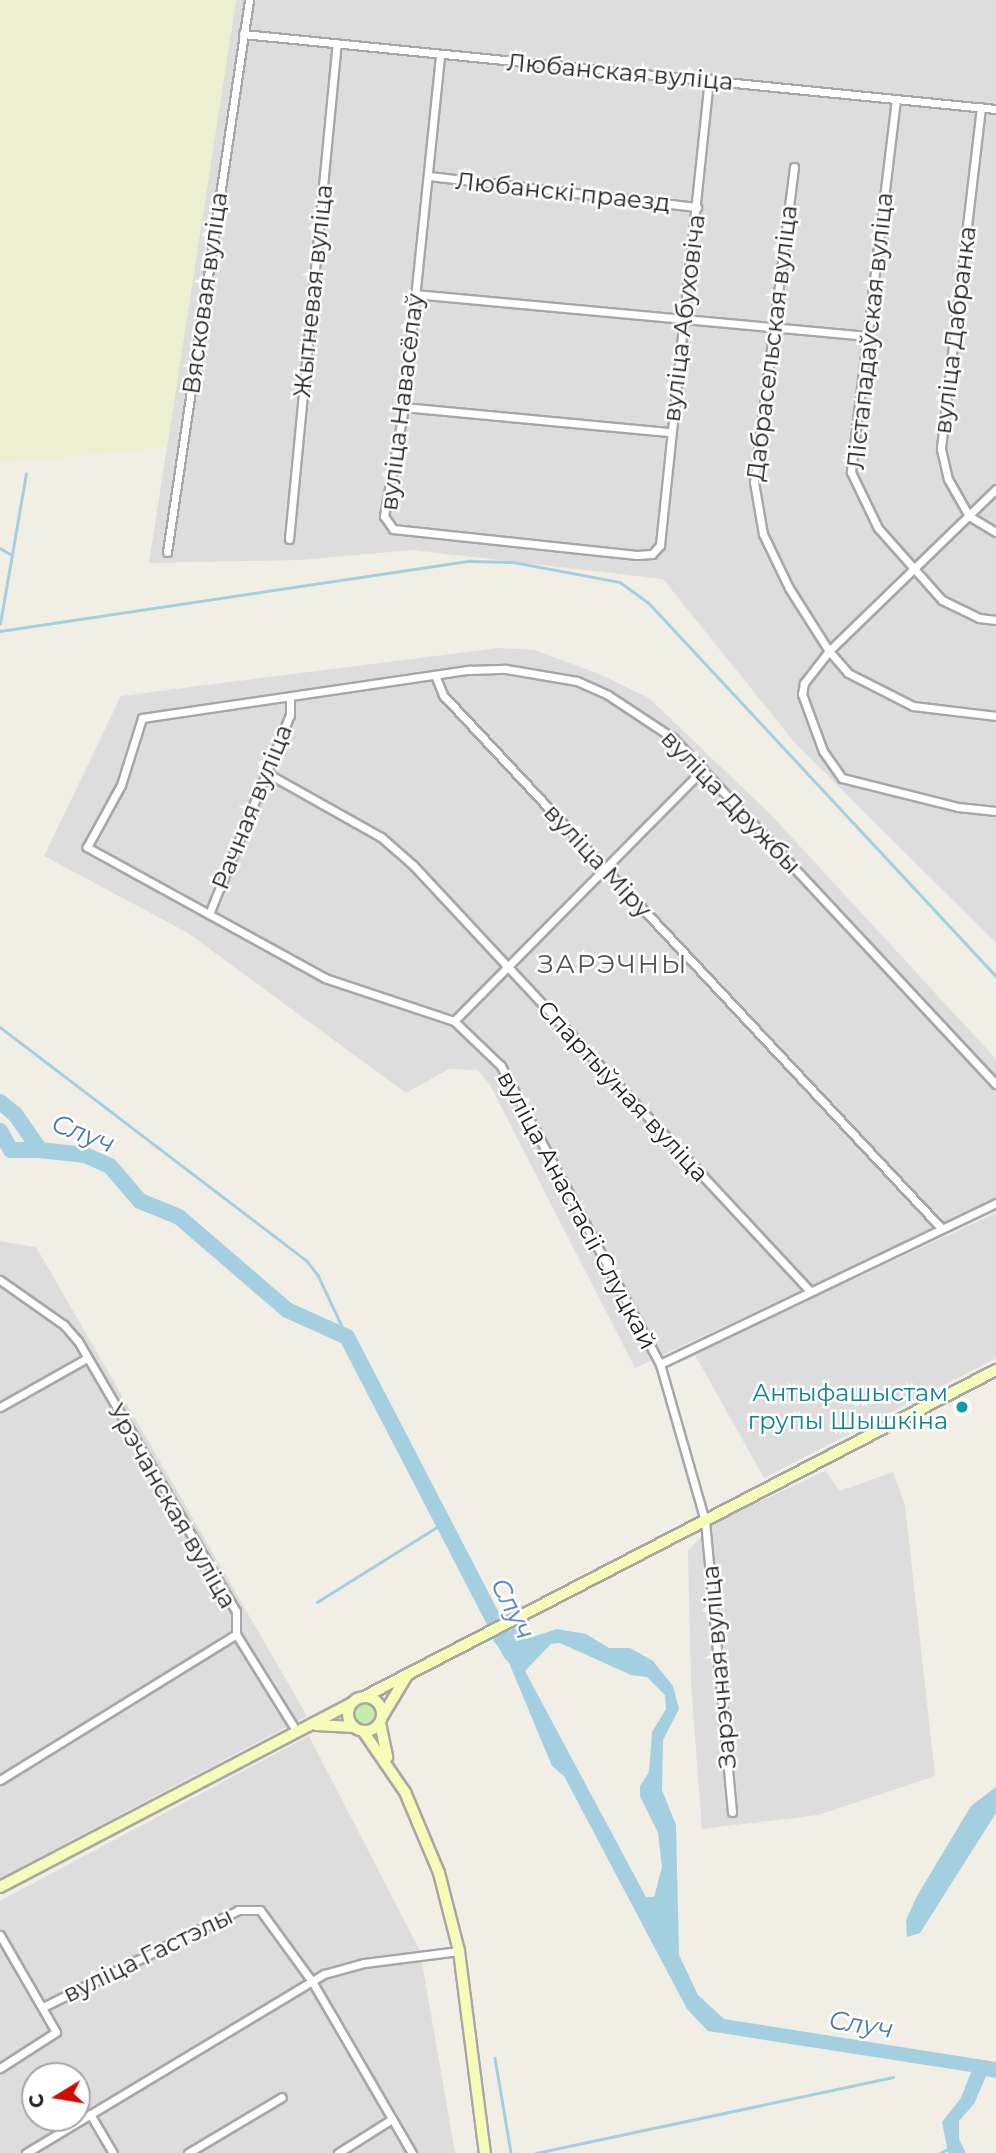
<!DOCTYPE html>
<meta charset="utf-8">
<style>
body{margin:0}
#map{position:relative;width:996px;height:2153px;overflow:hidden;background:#f1eee6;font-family:Montserrat,sans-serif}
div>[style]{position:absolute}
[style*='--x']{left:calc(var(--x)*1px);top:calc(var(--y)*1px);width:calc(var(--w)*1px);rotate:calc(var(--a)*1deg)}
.residential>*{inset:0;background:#dedddd}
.farmland>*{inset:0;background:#ecf0d0}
.grass>*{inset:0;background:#c7edaa}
.round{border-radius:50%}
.water>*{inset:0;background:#a4cfe0}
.stream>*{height:2.5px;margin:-1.25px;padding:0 1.25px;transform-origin:1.25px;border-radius:1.25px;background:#a4cfe0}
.river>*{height:16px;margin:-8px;padding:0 8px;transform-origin:8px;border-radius:8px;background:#a4cfe0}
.roads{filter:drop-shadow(2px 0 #a7a7a7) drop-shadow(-2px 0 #a7a7a7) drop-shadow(0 2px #a7a7a7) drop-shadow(0 -2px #a7a7a7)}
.street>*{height:7px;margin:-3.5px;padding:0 3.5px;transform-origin:3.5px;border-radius:3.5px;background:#fff}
.secondary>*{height:10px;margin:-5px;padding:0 5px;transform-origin:5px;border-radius:5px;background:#f5fcb8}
.secondary>.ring{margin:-5px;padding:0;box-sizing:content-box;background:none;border:10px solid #f5fcb8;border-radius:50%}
.dots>*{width:19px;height:19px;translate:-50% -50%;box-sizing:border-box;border:4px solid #fff;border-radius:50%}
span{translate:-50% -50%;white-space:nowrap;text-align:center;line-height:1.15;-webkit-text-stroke:5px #fff;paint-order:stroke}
.street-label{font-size:24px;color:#202020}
.culture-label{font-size:24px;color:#0d838f}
.right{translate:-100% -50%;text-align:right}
.neighbourhood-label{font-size:26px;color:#535353;letter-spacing:2px}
.water-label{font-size:26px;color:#4778b5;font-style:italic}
.north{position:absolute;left:21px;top:2062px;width:70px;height:70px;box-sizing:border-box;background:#fff;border:2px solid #a6a6a6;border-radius:50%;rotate:259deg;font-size:19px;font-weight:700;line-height:28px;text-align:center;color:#202020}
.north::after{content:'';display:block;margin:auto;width:24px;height:32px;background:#cf0c00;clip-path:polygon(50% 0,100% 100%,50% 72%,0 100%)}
</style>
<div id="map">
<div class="residential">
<div style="clip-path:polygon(236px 0,996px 0,996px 943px,795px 743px,663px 579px,413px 550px,299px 560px,149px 563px)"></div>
<div style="clip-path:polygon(498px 648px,534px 650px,597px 673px,649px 698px,773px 817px,996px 1059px,996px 1199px,635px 1368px,490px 1085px,478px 1070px,449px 1069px,406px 1093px,188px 933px,44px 856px,121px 696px)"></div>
<div style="clip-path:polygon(996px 1213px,996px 1358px,764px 1478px,694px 1353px)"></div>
<div style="clip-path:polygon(0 1241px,36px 1247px,307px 1716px,0 1878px)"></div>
<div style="clip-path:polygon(825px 1471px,840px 1491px,893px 1472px,905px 1505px,935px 1776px,818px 1815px,702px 1829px,691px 1682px,688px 1551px,714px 1523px)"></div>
<div style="clip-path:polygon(evenodd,309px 1736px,420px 1951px,455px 2153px,0 2153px,0 1901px,309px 1736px,35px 2076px,77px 2076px,77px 2118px,35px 2118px,35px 2076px)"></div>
</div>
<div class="farmland">
<div style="clip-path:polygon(0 0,236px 0,167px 447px,0 463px)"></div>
</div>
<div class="grass">
<div class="round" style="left:353px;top:1703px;width:24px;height:24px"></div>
</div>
<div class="water">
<div style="clip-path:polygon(evenodd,515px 1628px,526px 1639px,557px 1629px,586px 1634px,609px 1648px,630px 1648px,653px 1661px,673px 1686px,679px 1709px,663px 1740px,662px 1790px,676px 1825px,679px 1955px,698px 1995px,724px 2019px,996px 2062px,996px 2078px,986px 2076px,974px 2104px,959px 2121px,959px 2139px,966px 2153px,948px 2153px,942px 2122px,961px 2098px,971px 2072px,708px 2031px,687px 2009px,564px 1776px,552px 1766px,507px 1658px,493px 1640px,515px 1628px,560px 1643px,631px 1675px,647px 1677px,665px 1695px,666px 1709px,652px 1732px,649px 1772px,640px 1786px,640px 1796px,658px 1833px,662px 1867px,654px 1897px,646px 1897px,525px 1671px,551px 1644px,560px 1643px)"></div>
<div style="clip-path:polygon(996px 1787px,996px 1813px,920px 1933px,907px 1937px,906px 1920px,917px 1896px,971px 1806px)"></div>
</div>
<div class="stream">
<div style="--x:0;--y:548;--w:14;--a:30"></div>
<div style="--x:0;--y:624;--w:152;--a:-80.2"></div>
<div style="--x:0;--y:631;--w:476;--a:-8.5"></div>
<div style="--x:471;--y:561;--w:42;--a:1.4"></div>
<div style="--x:513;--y:562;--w:109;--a:10.6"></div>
<div style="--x:620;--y:582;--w:34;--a:36"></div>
<div style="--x:648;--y:602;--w:511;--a:47.06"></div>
<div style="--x:0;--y:1027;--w:386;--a:37.3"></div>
<div style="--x:307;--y:1261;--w:18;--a:52"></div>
<div style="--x:318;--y:1275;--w:68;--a:64.9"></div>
<div style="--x:317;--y:1602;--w:147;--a:-32"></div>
<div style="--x:495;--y:2058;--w:96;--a:80.4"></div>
<div style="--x:536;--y:2153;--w:365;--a:-12"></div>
<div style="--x:940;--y:2153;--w:7;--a:-27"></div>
</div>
<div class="river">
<div style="--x:0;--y:1102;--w:19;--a:39"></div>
<div style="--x:15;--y:1114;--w:44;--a:55.2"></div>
<div style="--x:40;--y:1150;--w:45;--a:6.3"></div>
<div style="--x:85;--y:1155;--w:27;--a:24"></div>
<div style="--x:110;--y:1166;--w:46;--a:49.4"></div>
<div style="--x:140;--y:1201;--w:42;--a:22.3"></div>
<div style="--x:179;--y:1217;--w:143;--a:40.7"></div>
<div style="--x:287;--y:1310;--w:66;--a:24.2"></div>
<div style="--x:347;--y:1337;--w:357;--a:62.6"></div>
<div style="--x:0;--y:1131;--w:22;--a:60"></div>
<div style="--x:11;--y:1150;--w:29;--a:0"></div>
</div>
<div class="roads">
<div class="street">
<div style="--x:243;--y:34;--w:757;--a:5.69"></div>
<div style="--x:440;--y:56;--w:353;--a:95.9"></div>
<div style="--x:404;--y:407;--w:111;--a:100.4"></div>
<div style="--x:384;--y:516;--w:16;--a:55"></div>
<div style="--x:393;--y:529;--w:245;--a:6.1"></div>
<div style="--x:637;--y:555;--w:15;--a:-4"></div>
<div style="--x:652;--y:554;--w:12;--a:-48"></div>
<div style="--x:660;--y:545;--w:469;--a:-84"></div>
<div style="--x:896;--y:99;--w:376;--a:96.9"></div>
<div style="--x:851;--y:472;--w:62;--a:64.3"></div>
<div style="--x:878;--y:528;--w:96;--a:48.4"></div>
<div style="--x:942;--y:600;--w:41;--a:25.9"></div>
<div style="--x:979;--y:618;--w:17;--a:7"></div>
<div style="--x:981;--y:107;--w:344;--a:96.7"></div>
<div style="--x:941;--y:449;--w:31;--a:77"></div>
<div style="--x:948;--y:479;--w:43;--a:60.4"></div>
<div style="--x:969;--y:516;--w:31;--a:31"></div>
<div style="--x:794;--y:167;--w:318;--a:97.2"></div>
<div style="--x:754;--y:482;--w:53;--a:80.2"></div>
<div style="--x:763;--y:534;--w:60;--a:64.3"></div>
<div style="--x:789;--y:588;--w:75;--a:57.6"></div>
<div style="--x:829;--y:651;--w:29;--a:49"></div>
<div style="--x:848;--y:673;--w:73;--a:26.9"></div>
<div style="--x:913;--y:706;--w:84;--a:6.9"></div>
<div style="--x:428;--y:176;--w:271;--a:6.6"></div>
<div style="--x:415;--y:294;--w:454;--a:5.3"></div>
<div style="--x:404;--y:407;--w:267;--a:5.4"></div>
<div style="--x:996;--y:489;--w:233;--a:135.9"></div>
<div style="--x:829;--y:651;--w:41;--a:128"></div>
<div style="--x:804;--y:683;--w:11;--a:100"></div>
<div style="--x:802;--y:694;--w:61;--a:69.8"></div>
<div style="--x:823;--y:751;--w:33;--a:55"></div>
<div style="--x:842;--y:778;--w:120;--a:14"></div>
<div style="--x:958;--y:807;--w:38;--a:6"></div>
<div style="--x:289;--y:539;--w:498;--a:-84.5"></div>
<div style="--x:167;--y:552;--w:558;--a:-81.55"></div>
<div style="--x:435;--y:675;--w:22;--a:68"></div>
<div style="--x:443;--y:695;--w:729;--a:46.94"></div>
<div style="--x:265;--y:772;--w:133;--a:29.3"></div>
<div style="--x:381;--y:837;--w:43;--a:41.2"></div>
<div style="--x:413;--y:865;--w:582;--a:47.02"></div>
<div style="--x:209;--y:914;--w:215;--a:-67.9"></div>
<div style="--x:290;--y:715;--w:16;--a:-90"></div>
<div style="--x:454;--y:1021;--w:354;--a:-45.3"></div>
<div style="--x:0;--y:1280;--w:78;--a:35.1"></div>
<div style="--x:64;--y:1325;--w:21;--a:49"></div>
<div style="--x:78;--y:1341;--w:313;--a:59.7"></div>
<div style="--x:236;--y:1611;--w:23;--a:90"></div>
<div style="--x:660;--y:1364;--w:373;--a:-25.6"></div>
<div style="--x:0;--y:1407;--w:100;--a:-29.4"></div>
<div style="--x:236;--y:1634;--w:115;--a:58.1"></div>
<div style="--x:0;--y:1780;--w:278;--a:-31.7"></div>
<div style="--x:732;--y:1812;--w:292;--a:-95.3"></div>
<div style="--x:705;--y:1521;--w:163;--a:-106"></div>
<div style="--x:660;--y:1364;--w:338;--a:-118.1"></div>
<div style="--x:501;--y:1066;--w:65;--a:-136.2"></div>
<div style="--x:454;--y:1021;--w:136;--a:-161.6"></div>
<div style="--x:325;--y:978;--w:272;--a:-151.2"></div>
<div style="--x:87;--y:847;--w:71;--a:-61.3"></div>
<div style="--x:121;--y:785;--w:70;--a:-72.6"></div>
<div style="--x:142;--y:718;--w:331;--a:-8.4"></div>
<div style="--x:469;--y:670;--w:37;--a:-2"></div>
<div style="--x:506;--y:669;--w:72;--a:9.6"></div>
<div style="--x:577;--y:681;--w:34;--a:24"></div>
<div style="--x:608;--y:695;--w:78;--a:33.5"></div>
<div style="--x:673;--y:738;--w:473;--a:47"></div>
<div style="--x:0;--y:1935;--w:112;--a:60"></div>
<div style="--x:56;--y:2032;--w:67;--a:147.3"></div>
<div style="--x:43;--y:2007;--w:218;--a:-26.4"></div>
<div style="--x:238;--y:1910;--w:22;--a:0"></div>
<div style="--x:260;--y:1910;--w:90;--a:54"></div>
<div style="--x:313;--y:1983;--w:197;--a:59.8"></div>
<div style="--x:90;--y:2114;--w:45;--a:59.5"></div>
<div style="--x:26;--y:2153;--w:348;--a:-31"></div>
<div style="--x:324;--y:1974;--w:41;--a:-15.4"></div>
<div style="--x:364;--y:1963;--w:96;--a:-7.2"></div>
<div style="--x:188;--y:2153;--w:109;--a:-30.8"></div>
<div style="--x:338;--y:2153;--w:64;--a:-32.2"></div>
</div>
<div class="secondary">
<div class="ring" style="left:348px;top:1697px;width:24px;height:24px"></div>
<div style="--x:364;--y:1697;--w:712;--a:-27.36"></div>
<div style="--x:382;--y:1717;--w:47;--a:-59"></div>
<div style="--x:380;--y:1723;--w:35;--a:78"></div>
<div style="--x:316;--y:1725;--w:37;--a:3"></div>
<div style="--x:363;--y:1731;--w:74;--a:55.5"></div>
<div style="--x:405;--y:1792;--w:88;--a:67.2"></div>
<div style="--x:439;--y:1873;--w:81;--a:75.6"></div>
<div style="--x:459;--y:1951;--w:204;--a:82.7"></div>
<div style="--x:0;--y:1887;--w:397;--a:-27.6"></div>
</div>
</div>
<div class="dots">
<div style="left:962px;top:1407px;background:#0f9aa8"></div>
</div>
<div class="street-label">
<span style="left:620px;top:72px;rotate:5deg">Любанская вуліца</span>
<span style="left:563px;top:192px;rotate:6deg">Любанскі праезд</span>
<span style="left:313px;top:291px;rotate:-84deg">Жытневая вуліца</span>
<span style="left:205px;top:293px;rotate:-82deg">Вясковая вуліца</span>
<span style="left:684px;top:318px;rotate:-83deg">вуліца Абуховіча</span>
<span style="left:955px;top:330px;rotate:-83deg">вуліца Дабранка</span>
<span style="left:870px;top:331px;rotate:-84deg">Лістападаўская вуліца</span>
<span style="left:772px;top:343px;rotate:-83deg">Дабрасельская вуліца</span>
<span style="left:402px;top:402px;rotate:-83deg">вуліца Навасёлаў</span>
<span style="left:731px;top:802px;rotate:46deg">вуліца Дружбы</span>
<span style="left:252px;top:807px;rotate:-68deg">Рачная вуліца</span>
<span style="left:598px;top:861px;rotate:47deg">вуліца Міру</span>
<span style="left:623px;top:1091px;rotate:47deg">Спартыўная вуліца</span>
<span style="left:577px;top:1210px;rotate:62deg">вуліца Анастасіі Слуцкай</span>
<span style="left:172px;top:1506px;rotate:60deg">Урэчанская вуліца</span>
<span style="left:719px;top:1667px;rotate:-95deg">Зарэчная вуліца</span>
<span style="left:148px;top:1955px;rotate:-26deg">вуліца Гастэлы</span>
</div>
<div class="culture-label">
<span class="right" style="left:948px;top:1407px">Антыфашыстам<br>групы Шышкіна</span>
</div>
<div class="neighbourhood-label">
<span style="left:613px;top:965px">ЗАРЭЧНЫ</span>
</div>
<div class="water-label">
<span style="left:83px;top:1134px;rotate:21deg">Случ</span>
<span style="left:512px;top:1609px;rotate:63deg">Случ</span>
<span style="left:861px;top:2025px;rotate:9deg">Случ</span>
</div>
<div class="north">С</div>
</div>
